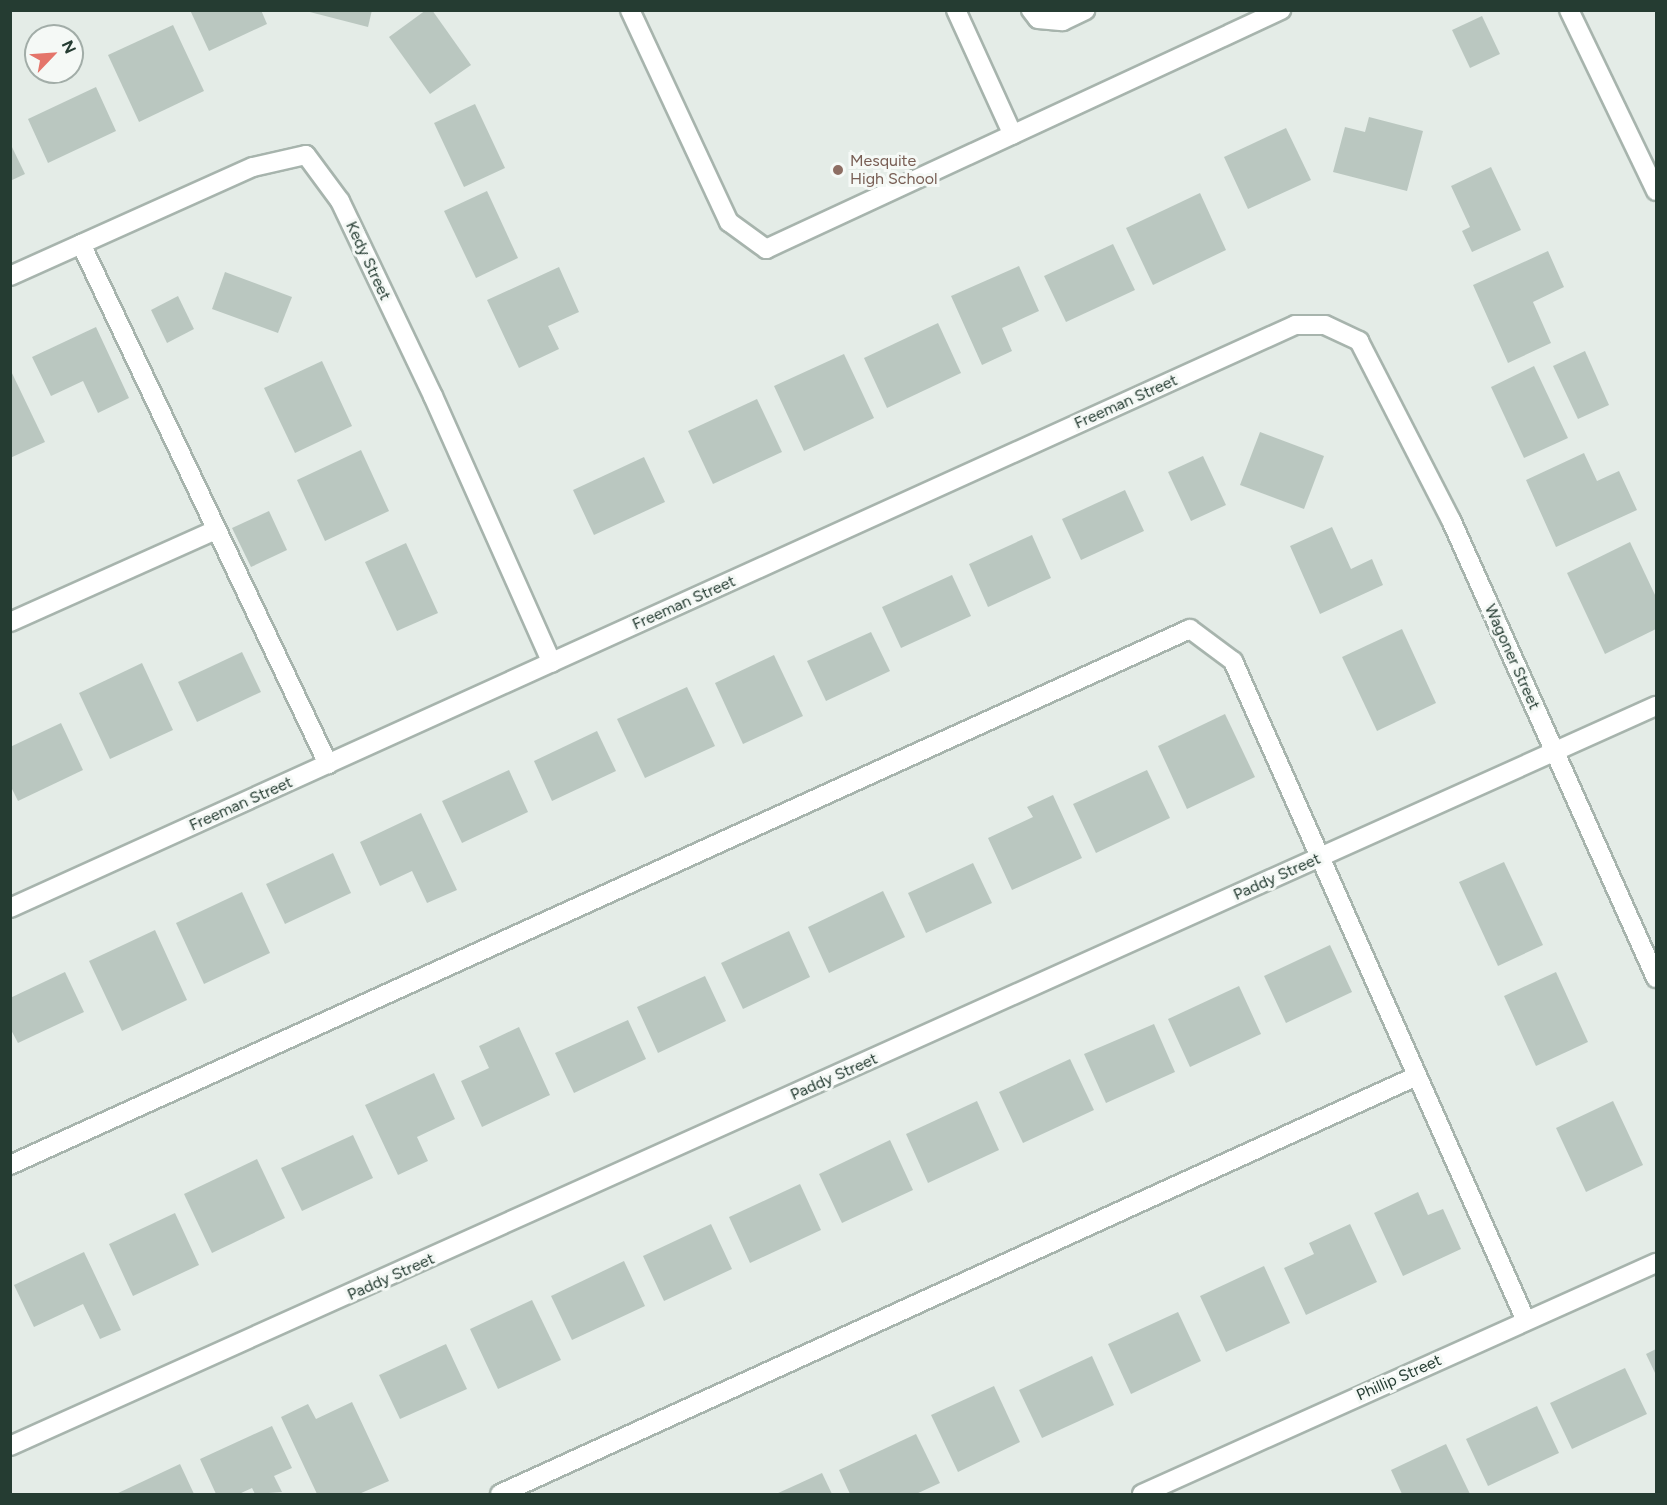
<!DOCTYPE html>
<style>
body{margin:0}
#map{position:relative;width:1667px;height:1505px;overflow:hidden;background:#e4ece7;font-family:Figtree,sans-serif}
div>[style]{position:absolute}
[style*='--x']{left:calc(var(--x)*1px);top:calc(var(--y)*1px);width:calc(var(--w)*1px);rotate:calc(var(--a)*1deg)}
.building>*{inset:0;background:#bac7c0}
.roads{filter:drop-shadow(2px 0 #a7b4ad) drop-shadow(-2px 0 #a7b4ad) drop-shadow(0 2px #a7b4ad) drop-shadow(0 -2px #a7b4ad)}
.service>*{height:18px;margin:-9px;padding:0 9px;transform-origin:9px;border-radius:9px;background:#fff}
.minor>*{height:18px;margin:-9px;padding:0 9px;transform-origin:9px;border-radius:9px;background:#fff}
.dots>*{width:16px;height:16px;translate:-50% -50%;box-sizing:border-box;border:3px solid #f5f9f6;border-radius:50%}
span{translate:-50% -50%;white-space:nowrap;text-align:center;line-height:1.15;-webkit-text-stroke:6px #f5f9f6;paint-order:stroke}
.education-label{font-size:16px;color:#785e54}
.left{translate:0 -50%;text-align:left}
.street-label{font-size:16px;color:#253c32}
.frame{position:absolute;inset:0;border:12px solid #253c32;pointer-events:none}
.north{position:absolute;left:24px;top:24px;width:60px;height:60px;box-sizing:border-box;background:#f5f9f6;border:2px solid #a2ada8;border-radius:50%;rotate:65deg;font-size:16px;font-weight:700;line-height:24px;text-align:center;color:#253c32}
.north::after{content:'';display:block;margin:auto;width:21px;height:27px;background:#e4756a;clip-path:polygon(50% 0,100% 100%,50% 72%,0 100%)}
</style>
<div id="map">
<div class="building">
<div style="clip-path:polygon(190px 10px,261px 10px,267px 24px,209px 51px)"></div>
<div style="clip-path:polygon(302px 10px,372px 10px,368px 27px)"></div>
<div style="clip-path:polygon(426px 10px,432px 10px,471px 65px,430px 94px,389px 37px)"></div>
<div style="clip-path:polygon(1482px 16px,1500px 54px,1470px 68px,1452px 30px)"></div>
<div style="clip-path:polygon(173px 25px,204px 91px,139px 122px,108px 55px)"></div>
<div style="clip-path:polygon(96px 87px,116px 131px,48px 163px,28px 119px)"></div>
<div style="clip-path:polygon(475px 104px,505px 168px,464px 187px,434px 123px)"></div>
<div style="clip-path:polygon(1369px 117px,1423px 131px,1407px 191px,1333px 172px,1345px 127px,1365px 132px)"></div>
<div style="clip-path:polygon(1286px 128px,1311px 180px,1248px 209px,1224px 157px)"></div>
<div style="clip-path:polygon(10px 143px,25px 174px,10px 181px)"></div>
<div style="clip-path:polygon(1491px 167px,1521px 230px,1472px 252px,1462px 231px,1470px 227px,1451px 186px)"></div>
<div style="clip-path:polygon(487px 191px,518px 258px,476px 278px,444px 211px)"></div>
<div style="clip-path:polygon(1200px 193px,1226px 250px,1153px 285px,1126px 228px)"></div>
<div style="clip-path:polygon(1113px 244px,1135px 290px,1066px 322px,1044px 276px)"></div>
<div style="clip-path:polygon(1548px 251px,1564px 287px,1533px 302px,1551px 343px,1508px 363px,1473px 285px)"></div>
<div style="clip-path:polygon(1019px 266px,1039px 311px,1002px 328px,1012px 351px,982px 365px,951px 296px)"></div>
<div style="clip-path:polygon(559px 267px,579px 312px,548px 326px,559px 349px,519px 368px,487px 300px)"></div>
<div style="clip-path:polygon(225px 272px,292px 297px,278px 333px,212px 309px)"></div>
<div style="clip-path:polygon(178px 296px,194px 329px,167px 343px,151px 310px)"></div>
<div style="clip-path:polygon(938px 323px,961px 373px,887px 408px,864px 358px)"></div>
<div style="clip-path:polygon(96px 327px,129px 398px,98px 413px,83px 381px,51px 396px,32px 357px)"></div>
<div style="clip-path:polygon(1585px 351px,1609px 405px,1578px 419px,1553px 366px)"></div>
<div style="clip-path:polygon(844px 354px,874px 418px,804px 451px,774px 386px)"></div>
<div style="clip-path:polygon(322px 361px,352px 426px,295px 453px,264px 388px)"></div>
<div style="clip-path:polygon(1534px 366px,1568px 438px,1524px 458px,1491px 387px)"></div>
<div style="clip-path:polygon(10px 369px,45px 442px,10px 458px)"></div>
<div style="clip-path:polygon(757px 399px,782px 452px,713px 484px,688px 431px)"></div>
<div style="clip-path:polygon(1260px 432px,1324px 456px,1304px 509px,1240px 485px)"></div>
<div style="clip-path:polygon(361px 450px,389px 511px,325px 541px,297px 480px)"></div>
<div style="clip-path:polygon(1584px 453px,1597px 481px,1619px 471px,1637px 510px,1556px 547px,1526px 480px)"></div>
<div style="clip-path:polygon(1203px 456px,1226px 505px,1191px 521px,1168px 472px)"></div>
<div style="clip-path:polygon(644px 457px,665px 502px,594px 535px,573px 490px)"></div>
<div style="clip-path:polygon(1125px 490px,1144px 531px,1081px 560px,1062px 519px)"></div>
<div style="clip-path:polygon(269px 511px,287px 550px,251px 567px,232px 528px)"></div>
<div style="clip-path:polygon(1332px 527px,1351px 569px,1372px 559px,1383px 585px,1320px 614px,1290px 546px)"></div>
<div style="clip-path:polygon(1032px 535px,1051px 578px,988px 607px,969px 564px)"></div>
<div style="clip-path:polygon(1630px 542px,1656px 597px,1656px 629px,1605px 654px,1567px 573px)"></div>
<div style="clip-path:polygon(406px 543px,438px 613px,397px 631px,365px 562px)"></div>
<div style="clip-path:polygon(952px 575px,971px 616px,901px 648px,882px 607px)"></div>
<div style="clip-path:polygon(1402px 629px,1436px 703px,1377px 731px,1342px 657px)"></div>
<div style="clip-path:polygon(871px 632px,890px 671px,826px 701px,807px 661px)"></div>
<div style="clip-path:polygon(242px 652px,261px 692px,197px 722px,178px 682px)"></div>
<div style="clip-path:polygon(774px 655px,803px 716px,743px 744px,715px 683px)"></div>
<div style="clip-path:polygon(142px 663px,173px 730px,110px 759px,79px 693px)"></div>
<div style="clip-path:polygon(687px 687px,715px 746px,645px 778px,617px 719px)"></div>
<div style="clip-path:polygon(1225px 714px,1255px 777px,1187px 809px,1158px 746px)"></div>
<div style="clip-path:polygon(61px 723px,83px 770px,18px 801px,10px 785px,10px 747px)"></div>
<div style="clip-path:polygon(597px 731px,616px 771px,552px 801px,534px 761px)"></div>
<div style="clip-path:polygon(509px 770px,528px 812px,462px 843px,442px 801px)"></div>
<div style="clip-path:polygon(1147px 770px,1170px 818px,1096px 853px,1073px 804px)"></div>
<div style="clip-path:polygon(1053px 795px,1082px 858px,1012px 890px,988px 838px,1033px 817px,1027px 807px)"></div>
<div style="clip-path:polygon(421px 813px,457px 890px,427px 903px,412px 871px,380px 886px,360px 842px)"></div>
<div style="clip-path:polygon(333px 853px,351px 893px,285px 924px,266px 884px)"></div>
<div style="clip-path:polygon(1504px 862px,1543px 945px,1498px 966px,1459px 882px)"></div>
<div style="clip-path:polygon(973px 863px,992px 903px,926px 933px,908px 893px)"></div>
<div style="clip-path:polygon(883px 891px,905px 937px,829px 973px,808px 927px)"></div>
<div style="clip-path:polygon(242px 892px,270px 953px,204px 984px,176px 923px)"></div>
<div style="clip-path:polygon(155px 930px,187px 1000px,122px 1031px,89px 961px)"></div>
<div style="clip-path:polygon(789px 931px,810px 977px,743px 1009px,721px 963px)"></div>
<div style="clip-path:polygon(1330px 945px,1352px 992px,1286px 1023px,1264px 976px)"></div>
<div style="clip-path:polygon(65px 972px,84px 1012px,18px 1043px,10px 1028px,10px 998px)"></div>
<div style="clip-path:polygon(1556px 972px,1588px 1042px,1536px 1066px,1504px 996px)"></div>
<div style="clip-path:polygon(705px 976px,726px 1021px,658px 1053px,637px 1007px)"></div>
<div style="clip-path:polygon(1239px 986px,1261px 1034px,1190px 1067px,1168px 1019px)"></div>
<div style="clip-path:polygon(628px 1020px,646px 1059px,574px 1093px,555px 1053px)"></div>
<div style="clip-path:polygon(1154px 1024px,1175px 1072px,1106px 1103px,1084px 1054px)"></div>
<div style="clip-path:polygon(519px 1027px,550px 1095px,482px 1127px,461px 1081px,489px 1068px,479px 1046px)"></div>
<div style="clip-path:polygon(1070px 1059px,1094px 1110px,1023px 1143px,999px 1092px)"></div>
<div style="clip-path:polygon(434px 1073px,455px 1119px,417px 1137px,428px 1161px,398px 1175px,365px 1105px)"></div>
<div style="clip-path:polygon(977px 1101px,999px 1150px,928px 1183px,906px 1134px)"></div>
<div style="clip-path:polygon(1613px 1101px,1643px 1165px,1586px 1192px,1556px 1128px)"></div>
<div style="clip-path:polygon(353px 1135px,373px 1178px,302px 1211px,281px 1168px)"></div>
<div style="clip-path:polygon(890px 1140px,913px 1190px,842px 1223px,819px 1174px)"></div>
<div style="clip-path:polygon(257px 1159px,285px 1218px,212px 1253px,184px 1194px)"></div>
<div style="clip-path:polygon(800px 1184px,821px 1230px,750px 1263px,729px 1217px)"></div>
<div style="clip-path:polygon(1418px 1192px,1428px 1215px,1443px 1209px,1461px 1249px,1403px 1276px,1374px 1213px)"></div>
<div style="clip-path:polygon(175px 1213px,199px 1265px,133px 1296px,109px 1244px)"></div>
<div style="clip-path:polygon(711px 1224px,732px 1269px,664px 1301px,643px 1256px)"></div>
<div style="clip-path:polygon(1350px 1224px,1377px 1282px,1306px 1315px,1284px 1268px,1314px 1254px,1309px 1243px)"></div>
<div style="clip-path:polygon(84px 1252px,121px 1330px,100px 1339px,83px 1304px,34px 1327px,14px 1285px)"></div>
<div style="clip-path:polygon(624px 1261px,645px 1306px,572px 1340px,551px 1296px)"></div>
<div style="clip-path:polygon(1264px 1266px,1290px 1323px,1226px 1352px,1200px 1296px)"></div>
<div style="clip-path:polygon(532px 1300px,561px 1360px,498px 1389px,470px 1329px)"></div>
<div style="clip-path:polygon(1178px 1312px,1201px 1361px,1131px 1394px,1108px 1344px)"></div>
<div style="clip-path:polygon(446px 1344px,467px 1389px,400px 1419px,379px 1375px)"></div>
<div style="clip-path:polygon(1656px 1349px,1656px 1375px,1646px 1354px)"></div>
<div style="clip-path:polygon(1092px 1356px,1114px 1405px,1042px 1438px,1019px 1390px)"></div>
<div style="clip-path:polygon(1625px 1368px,1647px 1414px,1572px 1449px,1550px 1403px)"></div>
<div style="clip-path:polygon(994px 1386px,1020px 1442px,958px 1472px,931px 1415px)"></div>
<div style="clip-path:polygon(352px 1402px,389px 1481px,359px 1494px,317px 1494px,281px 1417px,308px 1404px,316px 1419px)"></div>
<div style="clip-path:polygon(1537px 1406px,1559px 1453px,1488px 1486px,1466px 1439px)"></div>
<div style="clip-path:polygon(272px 1426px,292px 1468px,274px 1476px,282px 1492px,255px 1494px,252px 1488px,239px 1494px,216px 1494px,200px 1459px)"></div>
<div style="clip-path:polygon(916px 1434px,940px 1483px,916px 1494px,850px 1494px,839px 1470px)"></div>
<div style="clip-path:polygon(1446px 1444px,1470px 1494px,1402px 1494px,1391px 1470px)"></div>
<div style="clip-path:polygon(180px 1464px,194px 1494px,116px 1494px)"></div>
<div style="clip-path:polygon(822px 1473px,832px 1494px,776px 1494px)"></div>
</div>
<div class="roads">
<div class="service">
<div style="--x:630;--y:10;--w:234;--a:65"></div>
<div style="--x:729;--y:222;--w:46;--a:36.1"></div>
<div style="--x:766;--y:249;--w:568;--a:-24.89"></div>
<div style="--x:956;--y:10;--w:137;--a:65.5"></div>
<div style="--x:1031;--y:10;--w:11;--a:52"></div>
<div style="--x:1038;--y:19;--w:25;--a:5"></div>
<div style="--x:1063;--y:21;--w:25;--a:-26"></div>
<div style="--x:1569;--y:10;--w:201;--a:64.3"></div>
<div style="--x:81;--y:244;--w:576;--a:64.59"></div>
<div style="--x:10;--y:622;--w:226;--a:-24.1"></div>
<div style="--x:10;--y:1165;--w:1296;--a:-24.43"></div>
<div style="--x:1190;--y:629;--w:54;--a:36.7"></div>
<div style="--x:1233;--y:661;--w:722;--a:66.06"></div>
<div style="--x:500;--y:1494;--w:1008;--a:-24.51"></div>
</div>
<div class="minor">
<div style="--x:10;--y:276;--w:266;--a:-24.2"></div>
<div style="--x:253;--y:167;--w:54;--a:-12.8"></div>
<div style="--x:306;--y:155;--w:57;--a:53.5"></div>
<div style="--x:340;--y:201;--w:216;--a:64.5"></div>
<div style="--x:433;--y:396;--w:292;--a:66"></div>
<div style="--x:10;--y:908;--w:1411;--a:-24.4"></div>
<div style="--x:1295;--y:325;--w:30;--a:0"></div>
<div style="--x:1325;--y:325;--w:38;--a:25"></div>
<div style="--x:1359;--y:341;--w:201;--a:62.8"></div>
<div style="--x:1451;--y:520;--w:502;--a:65.89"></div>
<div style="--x:10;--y:1446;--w:1805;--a:-24.21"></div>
<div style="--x:1142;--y:1494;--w:564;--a:-24.2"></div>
</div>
</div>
<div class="dots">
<div style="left:838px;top:170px;background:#8d6e63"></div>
</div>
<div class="education-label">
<span class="left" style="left:850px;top:170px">Mesquite<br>High School</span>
</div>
<div class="street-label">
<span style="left:368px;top:261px;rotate:65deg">Kedy Street</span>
<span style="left:1126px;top:402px;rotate:-24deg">Freeman Street</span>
<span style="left:684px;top:603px;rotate:-24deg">Freeman Street</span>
<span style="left:1512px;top:657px;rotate:66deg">Wagoner Street</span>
<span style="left:241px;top:804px;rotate:-24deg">Freeman Street</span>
<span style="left:1277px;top:877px;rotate:-24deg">Paddy Street</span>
<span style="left:834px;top:1077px;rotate:-24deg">Paddy Street</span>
<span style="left:391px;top:1277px;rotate:-24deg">Paddy Street</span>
<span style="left:1399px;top:1378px;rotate:-24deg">Phillip Street</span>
</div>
<div class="frame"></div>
<div class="north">N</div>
</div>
